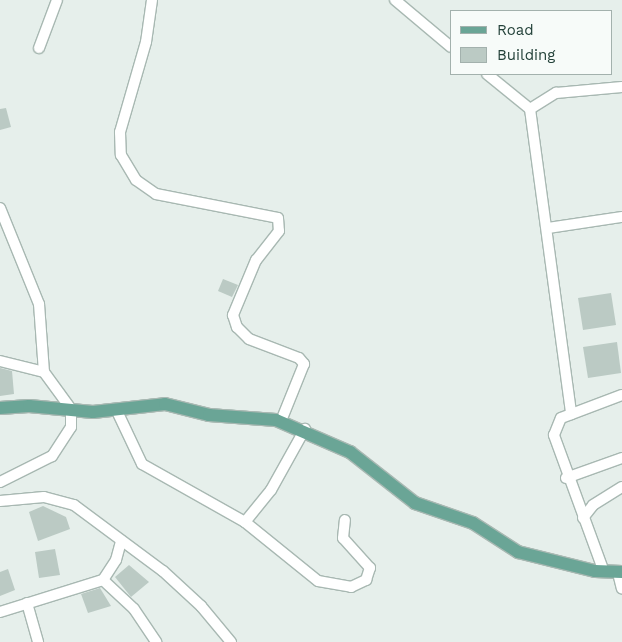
<!DOCTYPE html>
<style>
body{margin:0}
#map{position:relative;width:622px;height:642px;overflow:hidden;background:#e6efeb;font-family:"Work Sans",sans-serif}
div>[style]{position:absolute}
[style*='--x']{left:calc(var(--x)*1px);top:calc(var(--y)*1px);width:calc(var(--w)*1px);rotate:calc(var(--a)*1deg)}
.building>*{inset:0;background:#bbcac4}
.roads{filter:drop-shadow(1px 0 #a8b8b2) drop-shadow(-1px 0 #a8b8b2) drop-shadow(0 1px #a8b8b2) drop-shadow(0 -1px #a8b8b2)}
.minor>*{height:10px;margin:-5px;padding:0 5px;transform-origin:5px;border-radius:5px;background:#fff}
.major>*{height:12px;margin:-6px;padding:0 6px;transform-origin:6px;border-radius:6px;background:#6aa596}
span{translate:-50% -50%;white-space:nowrap;text-align:center;line-height:1.15;-webkit-text-stroke:5px #f7fbf9;paint-order:stroke}
.legend{position:absolute;left:450px;top:10px;width:162px;height:65px;box-sizing:border-box;background:#f7fbf9;border:1px solid #a3b1ad;margin:0;padding:6px 9px;list-style:none;font-size:15px;color:#24423a}
.legend li{display:flex;align-items:center;gap:10px;height:25px}
.legend b{width:25px;border:1px solid #a3b1ad}
</style>
<div id="map">
<div class="building">
<div style="clip-path:polygon(6px 108px,11px 127px,0 130px,0 109px)"></div>
<div style="clip-path:polygon(223px 279px,238px 285px,232px 297px,218px 291px)"></div>
<div style="clip-path:polygon(611px 293px,616px 325px,583px 330px,578px 298px)"></div>
<div style="clip-path:polygon(617px 342px,621px 373px,588px 378px,583px 347px)"></div>
<div style="clip-path:polygon(0 368px,12px 371px,14px 394px,0 396px)"></div>
<div style="clip-path:polygon(43px 506px,66px 517px,70px 529px,38px 541px,29px 512px)"></div>
<div style="clip-path:polygon(55px 549px,60px 575px,39px 578px,35px 552px)"></div>
<div style="clip-path:polygon(129px 565px,149px 582px,131px 597px,115px 577px)"></div>
<div style="clip-path:polygon(8px 569px,15px 590px,0 596px,0 572px)"></div>
<div style="clip-path:polygon(100px 588px,111px 606px,88px 613px,81px 594px)"></div>
</div>
<div class="roads">
<div class="minor">
<div style="--x:152;--y:0;--w:42;--a:98.1"></div>
<div style="--x:146;--y:42;--w:94;--a:106.1"></div>
<div style="--x:120;--y:132;--w:23;--a:88"></div>
<div style="--x:121;--y:155;--w:29;--a:59"></div>
<div style="--x:136;--y:180;--w:24;--a:35"></div>
<div style="--x:156;--y:194;--w:124;--a:11.1"></div>
<div style="--x:278;--y:218;--w:13;--a:86"></div>
<div style="--x:279;--y:231;--w:37;--a:128"></div>
<div style="--x:256;--y:260;--w:60;--a:112.7"></div>
<div style="--x:233;--y:315;--w:13;--a:72"></div>
<div style="--x:237;--y:327;--w:17;--a:45"></div>
<div style="--x:249;--y:339;--w:53;--a:20.8"></div>
<div style="--x:299;--y:358;--w:8;--a:50"></div>
<div style="--x:304;--y:364;--w:61;--a:112"></div>
<div style="--x:395;--y:0;--w:73;--a:40"></div>
<div style="--x:39;--y:48;--w:51;--a:-69.4"></div>
<div style="--x:487;--y:74;--w:55;--a:39.1"></div>
<div style="--x:530;--y:109;--w:308;--a:82.3"></div>
<div style="--x:530;--y:109;--w:31;--a:-32"></div>
<div style="--x:556;--y:93;--w:66;--a:-5.2"></div>
<div style="--x:0;--y:208;--w:104;--a:67.9"></div>
<div style="--x:39;--y:304;--w:68;--a:85.8"></div>
<div style="--x:44;--y:372;--w:46;--a:53.9"></div>
<div style="--x:71;--y:409;--w:18;--a:90"></div>
<div style="--x:71;--y:427;--w:35;--a:123"></div>
<div style="--x:52;--y:456;--w:58;--a:153.4"></div>
<div style="--x:548;--y:228;--w:75;--a:-8.5"></div>
<div style="--x:0;--y:361;--w:45;--a:14"></div>
<div style="--x:116;--y:409;--w:61;--a:64.7"></div>
<div style="--x:142;--y:464;--w:118;--a:29.4"></div>
<div style="--x:245;--y:522;--w:41;--a:-50.9"></div>
<div style="--x:271;--y:490;--w:70;--a:-60.9"></div>
<div style="--x:566;--y:478;--w:59;--a:-19.7"></div>
<div style="--x:0;--y:501;--w:44;--a:-5.2"></div>
<div style="--x:44;--y:497;--w:31;--a:15"></div>
<div style="--x:74;--y:505;--w:111;--a:36.6"></div>
<div style="--x:163;--y:571;--w:52;--a:42.6"></div>
<div style="--x:201;--y:606;--w:47;--a:50.2"></div>
<div style="--x:583;--y:518;--w:16;--a:-52"></div>
<div style="--x:593;--y:505;--w:34;--a:-32"></div>
<div style="--x:245;--y:522;--w:94;--a:38.9"></div>
<div style="--x:318;--y:581;--w:34;--a:10"></div>
<div style="--x:351;--y:587;--w:17;--a:-25"></div>
<div style="--x:366;--y:580;--w:13;--a:-72"></div>
<div style="--x:370;--y:568;--w:40;--a:-132"></div>
<div style="--x:343;--y:538;--w:18;--a:-84"></div>
<div style="--x:604;--y:572;--w:146;--a:-110.1"></div>
<div style="--x:554;--y:435;--w:18;--a:-68"></div>
<div style="--x:561;--y:418;--w:65;--a:-20.7"></div>
<div style="--x:618;--y:573;--w:16;--a:76"></div>
<div style="--x:103;--y:580;--w:24;--a:-57"></div>
<div style="--x:116;--y:560;--w:20;--a:-75"></div>
<div style="--x:27;--y:603;--w:41;--a:74.2"></div>
<div style="--x:0;--y:612;--w:108;--a:-17.3"></div>
<div style="--x:103;--y:580;--w:42;--a:43.1"></div>
<div style="--x:134;--y:609;--w:40;--a:56"></div>
</div>
<div class="major">
<div style="--x:0;--y:408;--w:29;--a:-4"></div>
<div style="--x:29;--y:406;--w:64;--a:5.4"></div>
<div style="--x:93;--y:412;--w:72;--a:-6.3"></div>
<div style="--x:165;--y:404;--w:45;--a:14"></div>
<div style="--x:209;--y:415;--w:67;--a:4.3"></div>
<div style="--x:276;--y:420;--w:81;--a:23.4"></div>
<div style="--x:350;--y:452;--w:83;--a:38.1"></div>
<div style="--x:415;--y:503;--w:61;--a:19"></div>
<div style="--x:473;--y:523;--w:54;--a:32.8"></div>
<div style="--x:518;--y:552;--w:79;--a:13.9"></div>
<div style="--x:595;--y:571;--w:27;--a:2"></div>
</div>
</div>
<ul class="legend">
<li><b style="height:6px;background:#6aa596"></b>Road</li>
<li><b style="height:14px;background:#bbcac4"></b>Building</li>
</ul>
</div>
